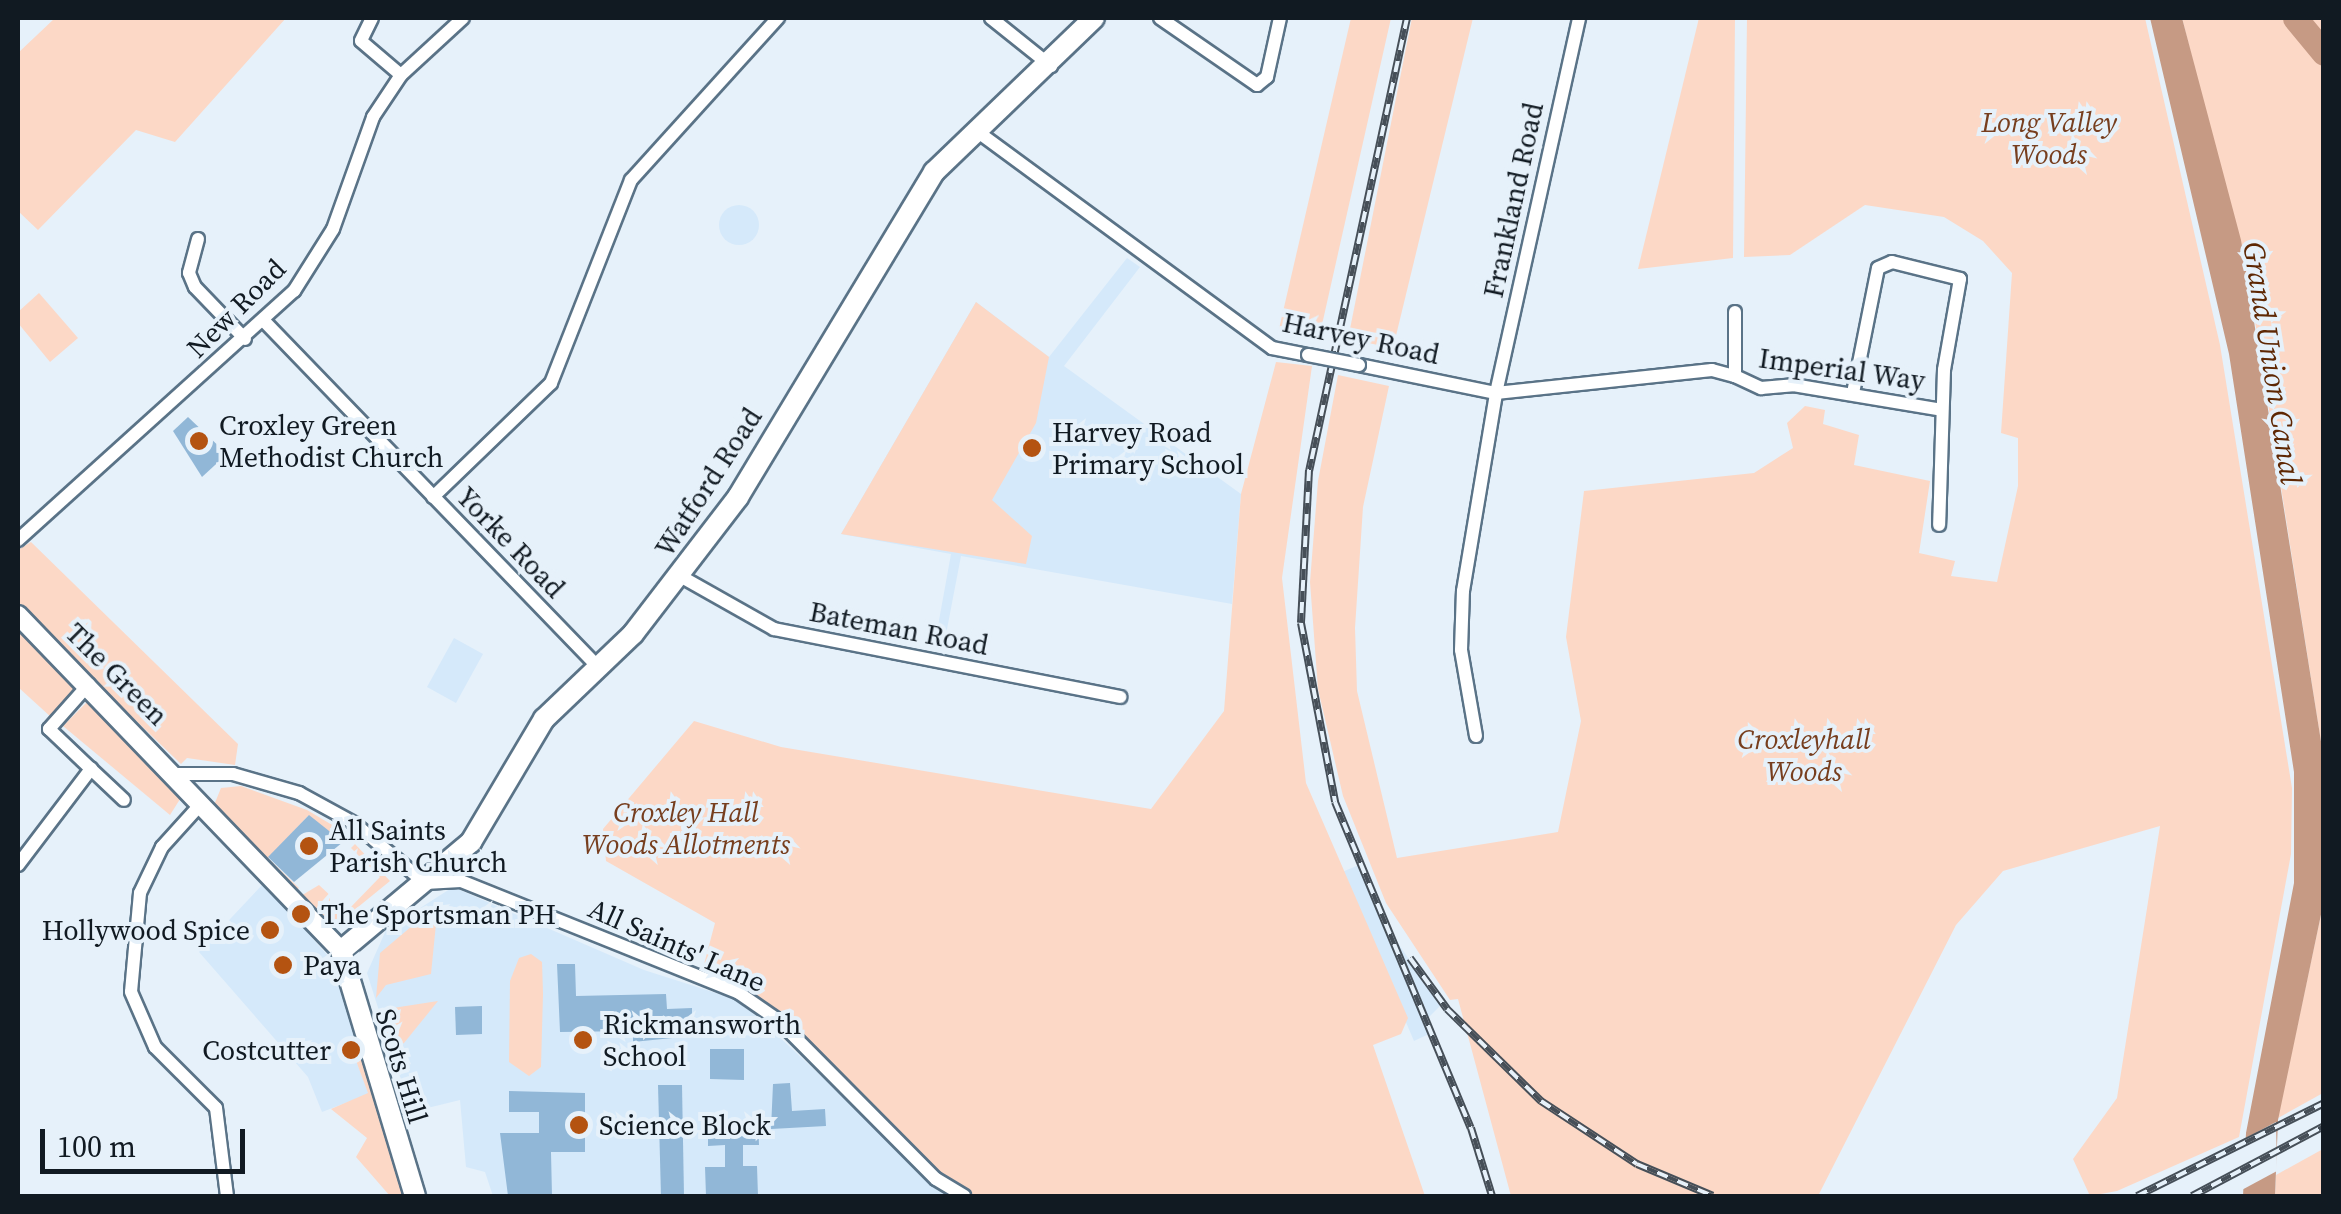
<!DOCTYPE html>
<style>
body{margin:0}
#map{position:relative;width:2341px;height:1214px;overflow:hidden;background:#e6f1fa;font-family:"Source Serif 4",serif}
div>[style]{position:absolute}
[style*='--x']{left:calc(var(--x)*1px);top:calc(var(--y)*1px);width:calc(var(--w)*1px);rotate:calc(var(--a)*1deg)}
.built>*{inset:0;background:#d5e9fa}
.round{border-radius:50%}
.green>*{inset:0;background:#fcd8c6}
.water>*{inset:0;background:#c69a84}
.pier>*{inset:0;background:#e6f1fa}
.river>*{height:25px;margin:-12.5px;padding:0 12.5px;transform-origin:12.5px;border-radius:12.5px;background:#c69a84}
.building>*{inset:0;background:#91b7d7}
.roads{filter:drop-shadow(2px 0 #5a7387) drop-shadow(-2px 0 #5a7387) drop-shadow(0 2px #5a7387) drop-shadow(0 -2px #5a7387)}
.street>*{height:12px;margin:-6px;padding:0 6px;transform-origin:6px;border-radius:6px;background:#fff}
.secondary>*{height:18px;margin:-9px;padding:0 9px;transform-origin:9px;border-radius:9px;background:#fff}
.primary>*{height:20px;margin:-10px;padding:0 10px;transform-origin:10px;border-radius:10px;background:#fff}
.rail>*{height:8px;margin-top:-4px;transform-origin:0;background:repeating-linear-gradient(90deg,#e6f1fa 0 11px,#464f58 0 22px);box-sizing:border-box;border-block:2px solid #464f58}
.bridges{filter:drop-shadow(2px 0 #5a7387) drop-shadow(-2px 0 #5a7387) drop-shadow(0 2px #5a7387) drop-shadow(0 -2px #5a7387)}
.street-bridge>*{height:12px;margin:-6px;padding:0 6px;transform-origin:6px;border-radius:6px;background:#fff}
.dots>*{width:28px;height:28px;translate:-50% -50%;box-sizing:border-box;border:5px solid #e6f1fa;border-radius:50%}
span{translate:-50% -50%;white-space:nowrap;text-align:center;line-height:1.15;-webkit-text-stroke:8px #e6f1fa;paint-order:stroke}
.park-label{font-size:28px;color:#773e1e;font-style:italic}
.street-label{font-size:28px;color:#111a22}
.poi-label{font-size:28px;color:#111a22}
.left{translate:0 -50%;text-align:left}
.right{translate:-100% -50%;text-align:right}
.water-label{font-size:30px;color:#5e2703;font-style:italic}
.frame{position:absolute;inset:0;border:20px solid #111a22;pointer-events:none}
.scale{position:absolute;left:40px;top:1129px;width:205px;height:45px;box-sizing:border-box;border:5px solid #111a22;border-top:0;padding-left:12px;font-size:30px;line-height:35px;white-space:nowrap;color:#111a22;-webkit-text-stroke:8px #e6f1fa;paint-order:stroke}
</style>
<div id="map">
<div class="built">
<div class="round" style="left:719px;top:205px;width:40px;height:40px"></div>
<div style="clip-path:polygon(1127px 258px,1140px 267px,1064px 366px,1241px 494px,1232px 604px,961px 556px,943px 650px,934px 648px,951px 554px,841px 534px,976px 302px,1049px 357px)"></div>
<div style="clip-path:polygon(454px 638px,483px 654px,456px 703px,427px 687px)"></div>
<div style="clip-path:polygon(1359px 865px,1397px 942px,1441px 1005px,1429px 1017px,1415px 999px,1431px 1033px,1414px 1041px,1342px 872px)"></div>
<div style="clip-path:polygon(263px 884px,331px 959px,364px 1052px,355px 1058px,369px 1094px,322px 1112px,308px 1077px,199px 952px)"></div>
<div style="clip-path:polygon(453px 887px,644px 970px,741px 1001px,949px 1196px,493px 1196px,485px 1172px,466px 1167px,460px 1100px,399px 1115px,407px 1099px,367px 973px,386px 930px)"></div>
</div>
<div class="green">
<div style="clip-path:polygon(55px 18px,286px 18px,175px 142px,136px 130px,38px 230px,18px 211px,18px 53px)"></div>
<div style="clip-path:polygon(1351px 18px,1391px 18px,1319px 338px,1279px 329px)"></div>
<div style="clip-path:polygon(1412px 18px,1473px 18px,1393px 348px,1348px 339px)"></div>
<div style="clip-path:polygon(1699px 18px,1735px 18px,1733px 258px,1638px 269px)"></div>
<div style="clip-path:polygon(1747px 18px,2145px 18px,2220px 345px,2292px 788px,2291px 854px,2239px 1137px,2117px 1191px,2090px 1196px,2073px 1159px,2117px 1098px,2160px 826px,2003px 871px,1956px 925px,1818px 1196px,1511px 1196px,1458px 999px,1450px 1000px,1386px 903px,1343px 796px,1318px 689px,1310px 582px,1318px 481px,1338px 375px,1389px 386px,1363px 507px,1355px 628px,1357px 691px,1397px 858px,1558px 832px,1581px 721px,1566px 637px,1584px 491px,1754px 473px,1793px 448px,1787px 423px,1805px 406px,1825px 410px,1823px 424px,1859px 435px,1854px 465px,1930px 481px,1919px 553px,1955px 561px,1951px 576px,1997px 582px,2018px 486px,2018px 438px,2001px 433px,2012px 273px,1983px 241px,1944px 217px,1865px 205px,1790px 255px,1744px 257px)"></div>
<div style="clip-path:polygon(2182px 18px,2323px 18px,2323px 755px,2250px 289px)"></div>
<div style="clip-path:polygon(39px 293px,78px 338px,50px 362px,18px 323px,18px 312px)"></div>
<div style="clip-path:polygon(976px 302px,1049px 357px,1036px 423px,992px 500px,1032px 536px,1026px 564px,841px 534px)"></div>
<div style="clip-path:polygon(1276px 362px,1312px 366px,1282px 578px,1306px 783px,1408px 1018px,1401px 1034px,1373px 1045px,1425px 1196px,975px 1196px,942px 1177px,797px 1028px,703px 968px,715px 923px,606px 861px,603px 829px,694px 721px,781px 747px,1151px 809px,1224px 711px,1241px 494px)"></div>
<div style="clip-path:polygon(31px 542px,238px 744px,235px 765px,187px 758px,181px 764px,18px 607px,18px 550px)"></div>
<div style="clip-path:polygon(18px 628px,76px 685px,52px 718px,18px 687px)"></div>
<div style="clip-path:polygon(90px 699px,182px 796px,170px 815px,63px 726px)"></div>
<div style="clip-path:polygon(241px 786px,307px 810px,349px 835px,343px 842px,308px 816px,268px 858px,299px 888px,294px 892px,212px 810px,221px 788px)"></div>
<div style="clip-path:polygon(355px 844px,390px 881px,336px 925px,299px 897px,319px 885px,347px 911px,380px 877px,351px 848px)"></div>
<div style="clip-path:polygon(438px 904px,431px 974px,386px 985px,376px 998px,380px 953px)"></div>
<div style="clip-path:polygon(2323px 905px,2323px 1093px,2278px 1118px,2278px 1117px)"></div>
<div style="clip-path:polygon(531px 954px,542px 962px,543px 994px,541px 1067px,529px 1076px,509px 1062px,510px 981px,519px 958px)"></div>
<div style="clip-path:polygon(438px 1001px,404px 1043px,387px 1050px,380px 1010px)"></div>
<div style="clip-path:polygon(361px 1054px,374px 1095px,407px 1196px,390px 1196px,356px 1157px,367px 1138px,331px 1109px,368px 1093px,355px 1058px)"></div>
<div style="clip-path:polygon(2323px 1149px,2323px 1196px,2275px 1196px,2276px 1175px)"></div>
</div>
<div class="water">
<div style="clip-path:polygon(2150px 18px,2182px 18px,2241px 240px,2323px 754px,2323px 905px,2278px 1120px,2275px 1196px,2243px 1196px,2246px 1133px,2294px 883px,2294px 772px,2229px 354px)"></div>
</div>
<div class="pier">
<div style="clip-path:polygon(2276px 1122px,2277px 1171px,2238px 1192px,2240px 1141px)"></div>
</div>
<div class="river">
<div style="--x:2295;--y:18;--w:45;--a:50.4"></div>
</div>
<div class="building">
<div style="clip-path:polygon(188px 417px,227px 454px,202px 477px,173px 431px)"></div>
<div style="clip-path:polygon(309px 815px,343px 842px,294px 882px,268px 857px)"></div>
<div style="clip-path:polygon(557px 964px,575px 964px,576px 996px,666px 994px,667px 1009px,692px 1008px,692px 1036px,633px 1042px,633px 1031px,560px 1032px)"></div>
<div style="clip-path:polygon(482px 1006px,482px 1034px,456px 1035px,455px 1007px)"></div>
<div style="clip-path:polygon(710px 1049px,744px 1049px,744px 1080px,710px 1079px)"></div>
<div style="clip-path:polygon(790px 1083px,792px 1111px,825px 1109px,826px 1126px,771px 1129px,773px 1084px)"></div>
<div style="clip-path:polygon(658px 1085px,682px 1085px,684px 1196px,661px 1196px)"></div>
<div style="clip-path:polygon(509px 1091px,585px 1093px,585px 1152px,551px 1152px,552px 1196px,508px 1196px,500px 1133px,539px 1133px,539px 1112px,509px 1112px)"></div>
<div style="clip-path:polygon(758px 1120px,759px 1145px,743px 1145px,743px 1166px,757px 1166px,758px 1196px,706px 1196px,705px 1167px,725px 1167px,725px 1145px,708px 1146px,708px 1121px)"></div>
</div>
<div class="roads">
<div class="street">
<div style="--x:372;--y:18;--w:25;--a:116"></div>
<div style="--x:361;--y:41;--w:52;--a:40.4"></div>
<div style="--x:991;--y:18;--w:77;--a:38.7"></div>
<div style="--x:1160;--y:18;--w:118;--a:34.6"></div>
<div style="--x:1257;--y:85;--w:13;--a:-39"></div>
<div style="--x:1267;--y:77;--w:60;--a:-77.6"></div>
<div style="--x:978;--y:132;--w:365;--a:36.3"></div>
<div style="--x:1272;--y:348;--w:37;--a:11"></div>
<div style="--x:198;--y:239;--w:35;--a:105"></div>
<div style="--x:189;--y:273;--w:15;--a:67"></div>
<div style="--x:195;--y:287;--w:72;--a:46.1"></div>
<div style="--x:264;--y:321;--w:481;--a:46"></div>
<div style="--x:1359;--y:365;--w:140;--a:11.6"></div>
<div style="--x:1496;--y:393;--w:217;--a:-6.1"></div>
<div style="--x:1712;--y:370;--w:24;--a:15"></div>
<div style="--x:1735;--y:376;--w:64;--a:-90"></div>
<div style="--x:1735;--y:376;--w:29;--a:25"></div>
<div style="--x:1761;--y:388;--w:32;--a:-5"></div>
<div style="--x:1793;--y:385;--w:151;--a:9.5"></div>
<div style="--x:1853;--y:393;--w:127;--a:-78.7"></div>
<div style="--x:1878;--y:268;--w:15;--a:-23"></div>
<div style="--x:1892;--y:262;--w:70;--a:14"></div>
<div style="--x:1960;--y:279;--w:92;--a:100"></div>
<div style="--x:1944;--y:370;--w:155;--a:91.8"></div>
<div style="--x:433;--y:497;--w:164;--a:-44"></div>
<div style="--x:551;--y:383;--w:218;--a:-68.5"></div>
<div style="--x:631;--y:180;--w:219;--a:-47.8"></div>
<div style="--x:18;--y:540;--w:372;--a:-42.1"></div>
<div style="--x:294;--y:291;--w:73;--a:-57.8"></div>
<div style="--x:333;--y:229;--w:119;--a:-70.3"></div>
<div style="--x:373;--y:117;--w:50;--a:-56.3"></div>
<div style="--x:401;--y:75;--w:84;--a:-42.6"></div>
<div style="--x:680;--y:576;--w:108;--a:29.4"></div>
<div style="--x:774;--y:629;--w:353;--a:11.1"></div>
<div style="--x:1476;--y:736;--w:87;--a:-99.9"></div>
<div style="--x:1461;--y:650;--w:59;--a:-88.1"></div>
<div style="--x:1463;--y:591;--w:201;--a:-80.5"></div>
<div style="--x:1496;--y:393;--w:384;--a:-77.5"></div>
<div style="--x:91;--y:769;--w:45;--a:43.2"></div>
<div style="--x:177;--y:774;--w:56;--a:0"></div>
<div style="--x:233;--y:774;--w:69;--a:16.1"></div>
<div style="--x:299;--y:793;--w:63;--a:28.6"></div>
<div style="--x:354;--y:823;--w:93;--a:40.2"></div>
<div style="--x:425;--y:883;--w:36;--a:-3"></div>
<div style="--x:461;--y:881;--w:300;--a:21.9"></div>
<div style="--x:739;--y:993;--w:47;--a:34.7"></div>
<div style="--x:778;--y:1020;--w:224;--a:45.2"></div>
<div style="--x:936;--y:1179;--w:33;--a:31"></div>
<div style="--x:200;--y:805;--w:57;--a:132.1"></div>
<div style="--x:162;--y:847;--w:51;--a:115.6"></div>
<div style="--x:140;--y:893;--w:99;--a:95.2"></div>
<div style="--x:131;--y:992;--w:60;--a:66.4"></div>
<div style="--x:155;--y:1047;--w:86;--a:45"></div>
<div style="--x:216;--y:1108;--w:89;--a:82.9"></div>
<div style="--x:18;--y:865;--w:121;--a:-52.8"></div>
<div style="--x:91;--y:769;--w:58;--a:-136.4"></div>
<div style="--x:49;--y:729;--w:60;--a:-48.4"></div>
</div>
<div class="secondary">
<div style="--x:18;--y:615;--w:466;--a:46.1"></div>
</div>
<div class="primary">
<div style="--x:415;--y:1196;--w:256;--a:-106.8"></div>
<div style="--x:341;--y:951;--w:170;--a:-40"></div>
<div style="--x:471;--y:842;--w:143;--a:-59.3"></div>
<div style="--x:544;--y:719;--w:123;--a:-43.7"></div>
<div style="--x:633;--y:634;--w:173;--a:-52.5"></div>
<div style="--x:738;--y:497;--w:380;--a:-58.9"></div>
<div style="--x:934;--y:172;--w:222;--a:-43.9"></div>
</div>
</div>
<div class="rail">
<div style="--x:1407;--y:18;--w:463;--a:102.2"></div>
<div style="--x:1309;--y:470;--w:153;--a:93"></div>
<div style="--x:1301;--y:623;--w:182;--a:79.2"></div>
<div style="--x:1335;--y:802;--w:353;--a:67.4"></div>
<div style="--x:1471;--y:1128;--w:71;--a:72.8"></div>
<div style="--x:1410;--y:958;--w:63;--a:54"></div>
<div style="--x:1447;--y:1009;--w:132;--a:44.4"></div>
<div style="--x:1541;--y:1101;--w:115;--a:33.3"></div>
<div style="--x:1637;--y:1164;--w:82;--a:22.8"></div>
<div style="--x:2137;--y:1196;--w:209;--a:-26.4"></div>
<div style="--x:2192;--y:1196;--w:149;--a:-27.9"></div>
</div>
<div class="bridges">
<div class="street-bridge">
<div style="--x:1308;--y:355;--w:52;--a:11.1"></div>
</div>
</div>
<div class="dots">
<div style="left:199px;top:441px;background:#b45311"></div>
<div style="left:1032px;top:448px;background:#b45311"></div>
<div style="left:309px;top:846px;background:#b45311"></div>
<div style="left:301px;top:914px;background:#b45311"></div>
<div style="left:270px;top:930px;background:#b45311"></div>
<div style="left:283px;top:965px;background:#b45311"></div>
<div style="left:583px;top:1040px;background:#b45311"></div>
<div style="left:351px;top:1050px;background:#b45311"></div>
<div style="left:579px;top:1125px;background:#b45311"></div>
</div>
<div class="park-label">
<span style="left:2049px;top:138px">Long Valley<br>Woods</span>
<span style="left:1804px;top:755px">Croxleyhall<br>Woods</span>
<span style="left:686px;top:828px">Croxley Hall<br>Woods Allotments</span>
</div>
<div class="street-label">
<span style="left:1513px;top:200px;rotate:-78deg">Frankland Road</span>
<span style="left:236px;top:308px;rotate:-45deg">New Road</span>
<span style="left:1361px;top:338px;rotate:12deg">Harvey Road</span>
<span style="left:1842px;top:369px;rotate:8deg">Imperial Way</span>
<span style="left:708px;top:482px;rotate:-57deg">Watford Road</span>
<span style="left:511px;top:542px;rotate:46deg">Yorke Road</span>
<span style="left:899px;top:628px;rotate:11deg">Bateman Road</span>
<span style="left:117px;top:674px;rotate:45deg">The Green</span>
<span style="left:677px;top:945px;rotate:24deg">All Saints' Lane</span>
<span style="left:402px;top:1066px;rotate:73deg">Scots Hill</span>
</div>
<div class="poi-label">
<span class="left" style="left:219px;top:441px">Croxley Green<br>Methodist Church</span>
<span class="left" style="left:1052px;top:448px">Harvey Road<br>Primary School</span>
<span class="left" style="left:329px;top:846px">All Saints<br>Parish Church</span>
<span class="left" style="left:321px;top:914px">The Sportsman PH</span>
<span class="right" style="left:250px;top:930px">Hollywood Spice</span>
<span class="left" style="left:303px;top:965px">Paya</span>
<span class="left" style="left:603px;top:1040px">Rickmansworth<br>School</span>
<span class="right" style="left:331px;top:1050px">Costcutter</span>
<span class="left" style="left:599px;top:1125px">Science Block</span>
</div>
<div class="water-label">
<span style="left:2272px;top:363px;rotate:81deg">Grand Union Canal</span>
</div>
<div class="frame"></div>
<div class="scale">100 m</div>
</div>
